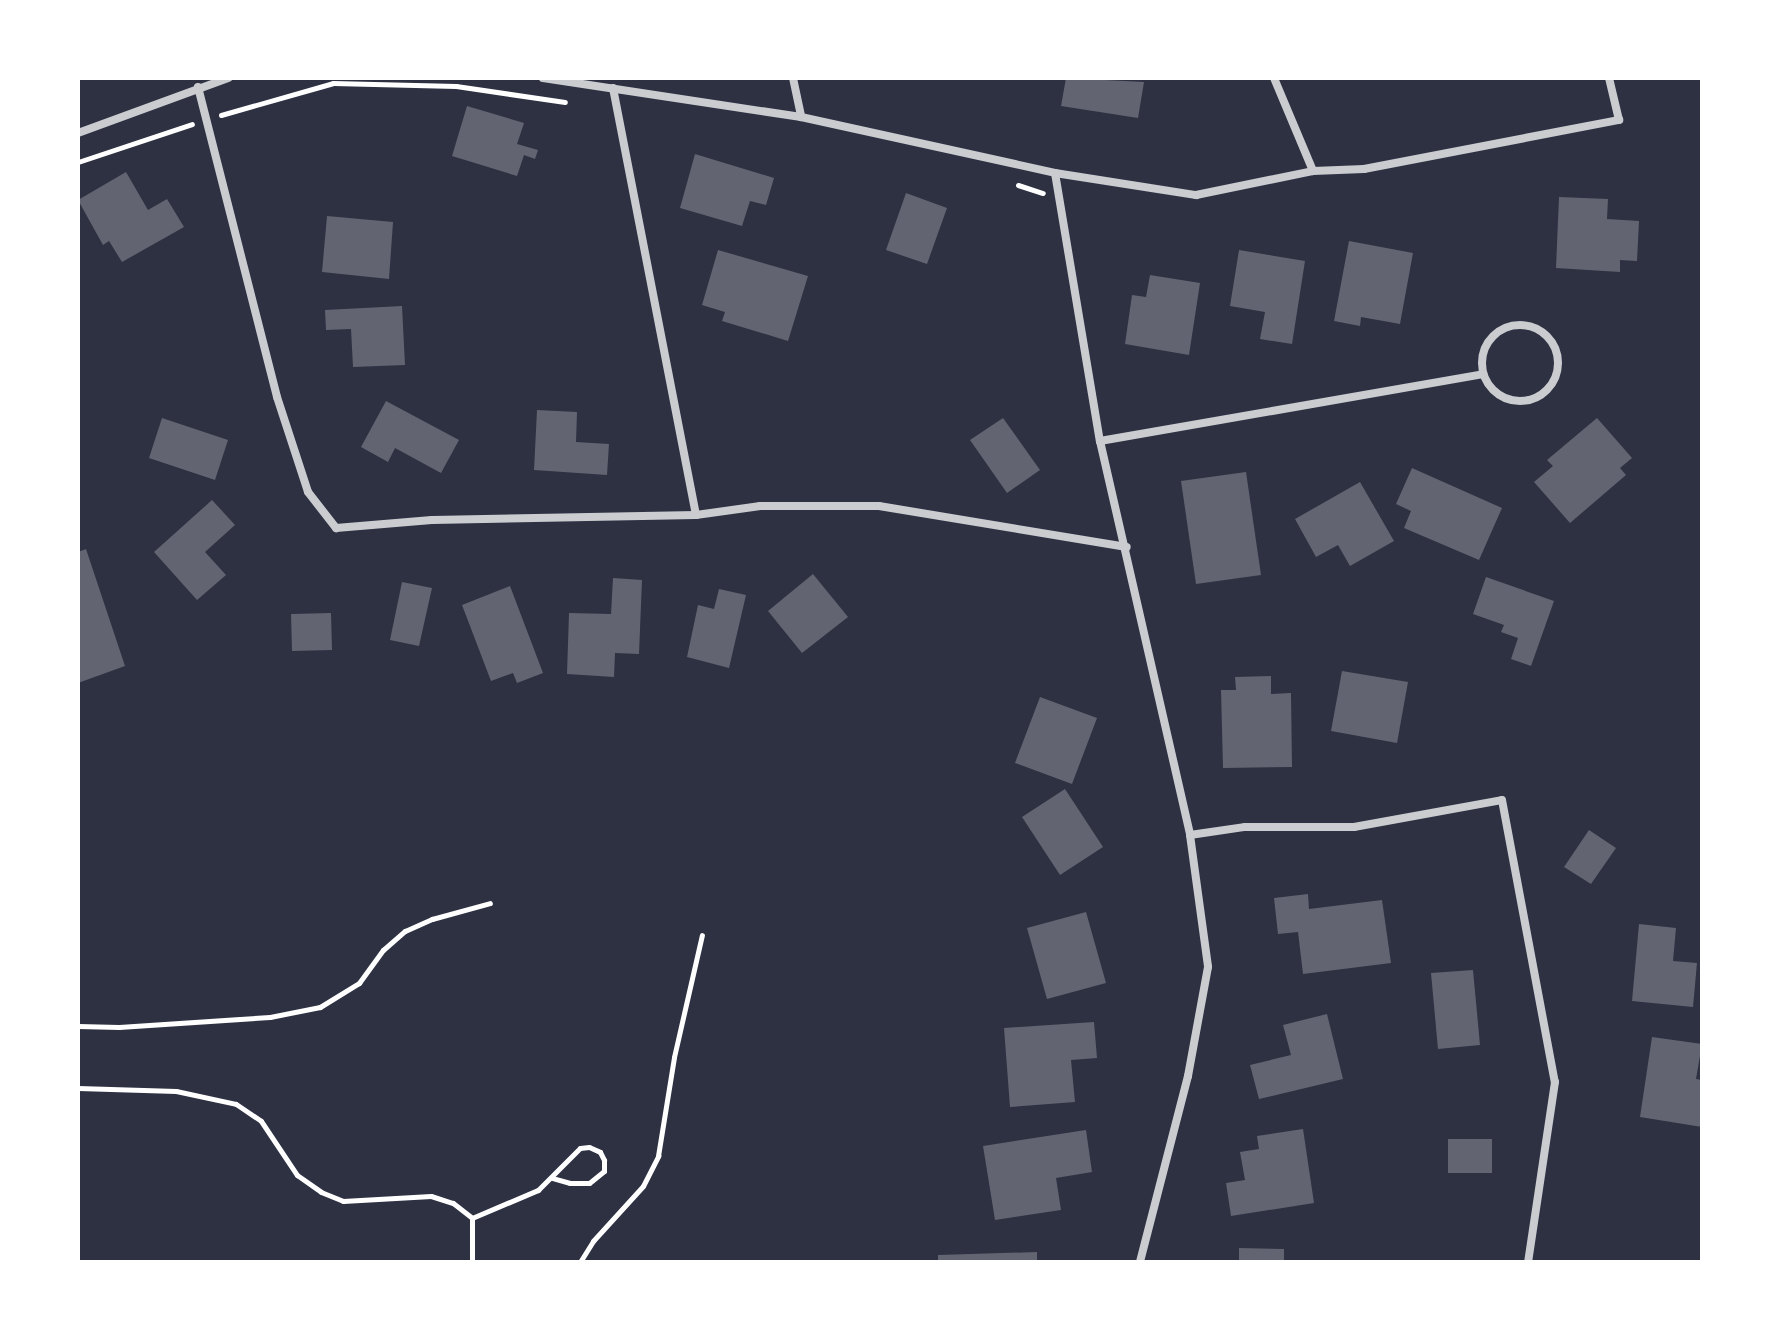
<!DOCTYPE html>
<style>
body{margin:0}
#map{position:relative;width:1780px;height:1340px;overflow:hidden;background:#2d3142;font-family:"Fira Sans Condensed",sans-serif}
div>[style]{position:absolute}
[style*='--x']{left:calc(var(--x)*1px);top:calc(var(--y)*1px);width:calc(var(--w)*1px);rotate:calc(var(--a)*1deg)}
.building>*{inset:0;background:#626471}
.path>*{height:5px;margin:-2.5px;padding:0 2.5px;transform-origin:2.5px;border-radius:2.5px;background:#fff}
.minor>*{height:8px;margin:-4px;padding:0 4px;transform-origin:4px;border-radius:4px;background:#caccd0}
.minor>.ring{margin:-4px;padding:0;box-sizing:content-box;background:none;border:8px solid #caccd0;border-radius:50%}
span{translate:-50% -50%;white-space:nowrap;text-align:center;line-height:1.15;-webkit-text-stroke:6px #fff;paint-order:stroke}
.frame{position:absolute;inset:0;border:80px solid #fff;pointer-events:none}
</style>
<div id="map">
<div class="building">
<div style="clip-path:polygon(1066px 78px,1144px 82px,1138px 118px,1061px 106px)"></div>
<div style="clip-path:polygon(467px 106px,524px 123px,517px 144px,538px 150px,535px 159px,524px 155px,517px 176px,452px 156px)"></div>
<div style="clip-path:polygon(695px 154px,774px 178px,766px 205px,750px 201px,742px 226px,680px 208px)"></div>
<div style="clip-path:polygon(126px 172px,148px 210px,167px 199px,184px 227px,122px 262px,109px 241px,103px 245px,78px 200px)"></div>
<div style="clip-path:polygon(906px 193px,947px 208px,927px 264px,886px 250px)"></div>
<div style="clip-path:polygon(1559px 197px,1608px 199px,1607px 219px,1639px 221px,1637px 261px,1620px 260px,1620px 272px,1556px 268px)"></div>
<div style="clip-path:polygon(327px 216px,393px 222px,389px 279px,322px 272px)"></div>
<div style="clip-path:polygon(1349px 241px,1413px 253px,1400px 324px,1361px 317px,1360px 326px,1334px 321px)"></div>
<div style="clip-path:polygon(718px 250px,808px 276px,788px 341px,722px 321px,725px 312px,702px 305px)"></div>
<div style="clip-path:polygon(1239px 250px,1305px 261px,1292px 344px,1260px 339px,1265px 312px,1230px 306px)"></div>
<div style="clip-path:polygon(1150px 275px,1200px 283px,1189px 355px,1125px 344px,1132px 295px,1146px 297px)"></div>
<div style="clip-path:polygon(402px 306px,405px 365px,353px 367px,351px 329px,326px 330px,325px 310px)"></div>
<div style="clip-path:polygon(386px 401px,459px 440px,441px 473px,395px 448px,388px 462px,361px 447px)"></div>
<div style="clip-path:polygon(537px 410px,577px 412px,576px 442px,609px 444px,607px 475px,534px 470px)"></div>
<div style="clip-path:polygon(162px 418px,228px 440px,215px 480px,149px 458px)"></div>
<div style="clip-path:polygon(1003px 418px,1040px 470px,1007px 493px,970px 440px)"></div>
<div style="clip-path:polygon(1597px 418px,1632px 458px,1620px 468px,1626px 475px,1570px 523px,1534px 482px,1553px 466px,1547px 460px)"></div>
<div style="clip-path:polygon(1412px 468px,1502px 508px,1479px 560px,1404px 528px,1411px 511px,1396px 504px)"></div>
<div style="clip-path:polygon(1246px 472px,1261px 575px,1196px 584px,1181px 481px)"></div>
<div style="clip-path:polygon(1360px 482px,1394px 541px,1350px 566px,1338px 545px,1316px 557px,1295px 519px)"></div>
<div style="clip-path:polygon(212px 500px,235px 525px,205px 552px,226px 575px,197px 600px,154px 552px)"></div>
<div style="clip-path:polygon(86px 549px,125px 666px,78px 683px,78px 552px)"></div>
<div style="clip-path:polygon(813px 574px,848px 617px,802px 653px,768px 611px)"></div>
<div style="clip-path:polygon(1486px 577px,1554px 601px,1531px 666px,1511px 659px,1518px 638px,1501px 632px,1504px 625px,1473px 614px)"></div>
<div style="clip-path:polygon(613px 578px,642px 580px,639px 654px,615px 653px,614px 677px,567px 674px,569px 613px,611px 614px)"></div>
<div style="clip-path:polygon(402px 582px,432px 588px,419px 646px,390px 640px)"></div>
<div style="clip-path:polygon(510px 586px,543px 673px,517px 683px,513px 673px,491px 681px,462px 605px)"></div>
<div style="clip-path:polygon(719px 589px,746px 595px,729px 668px,687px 657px,698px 605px,714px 609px)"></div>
<div style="clip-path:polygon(331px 613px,332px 650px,292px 651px,291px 614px)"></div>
<div style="clip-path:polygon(1342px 671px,1408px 682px,1397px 743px,1331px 731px)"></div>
<div style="clip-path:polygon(1271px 676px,1271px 694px,1291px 693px,1292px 767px,1223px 768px,1221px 690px,1236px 690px,1235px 677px)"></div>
<div style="clip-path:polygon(1040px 697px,1097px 718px,1072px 784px,1015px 763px)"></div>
<div style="clip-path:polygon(1065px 789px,1103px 847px,1060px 875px,1022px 817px)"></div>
<div style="clip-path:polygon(1589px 830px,1616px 848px,1591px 884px,1564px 867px)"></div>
<div style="clip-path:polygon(1308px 894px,1309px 909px,1382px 900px,1391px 963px,1303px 974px,1298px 932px,1278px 934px,1274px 898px)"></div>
<div style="clip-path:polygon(1086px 912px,1106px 983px,1047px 999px,1027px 928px)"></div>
<div style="clip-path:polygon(1639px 924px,1676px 928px,1673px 961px,1697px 963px,1693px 1007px,1632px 1001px)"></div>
<div style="clip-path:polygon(1473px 970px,1480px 1045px,1438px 1049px,1431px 973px)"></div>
<div style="clip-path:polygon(1327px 1014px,1343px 1079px,1259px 1099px,1250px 1065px,1291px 1055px,1283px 1025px)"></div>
<div style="clip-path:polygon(1094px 1022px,1097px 1058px,1071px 1060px,1075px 1102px,1010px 1107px,1004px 1028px)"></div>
<div style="clip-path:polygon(1652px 1037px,1702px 1044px,1696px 1079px,1702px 1080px,1702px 1127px,1640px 1117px)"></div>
<div style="clip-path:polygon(1303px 1129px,1314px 1203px,1231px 1216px,1226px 1183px,1245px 1180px,1240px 1152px,1259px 1149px,1257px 1136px)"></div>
<div style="clip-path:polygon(1086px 1130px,1092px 1172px,1056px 1178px,1061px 1210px,995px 1220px,983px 1146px)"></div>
<div style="clip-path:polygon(1448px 1139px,1492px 1139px,1492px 1173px,1448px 1173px)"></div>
<div style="clip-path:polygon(1239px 1248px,1284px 1249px,1284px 1262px,1239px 1262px)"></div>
<div style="clip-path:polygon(1037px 1252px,1037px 1262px,938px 1262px,938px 1255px)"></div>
</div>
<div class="path">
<div style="--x:221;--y:115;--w:116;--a:-15.9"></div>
<div style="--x:333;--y:83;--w:123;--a:1.4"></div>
<div style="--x:456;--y:86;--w:110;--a:8.4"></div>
<div style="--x:78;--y:162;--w:120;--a:-18.4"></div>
<div style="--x:1018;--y:185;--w:26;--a:18"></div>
<div style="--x:78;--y:1026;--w:41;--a:1.4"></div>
<div style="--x:119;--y:1027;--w:151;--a:-3.8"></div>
<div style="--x:270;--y:1017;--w:51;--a:-11.3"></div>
<div style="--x:320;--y:1007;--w:46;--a:-31.6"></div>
<div style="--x:359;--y:983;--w:41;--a:-54"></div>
<div style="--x:383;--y:950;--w:29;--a:-41"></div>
<div style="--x:405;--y:931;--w:30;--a:-24"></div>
<div style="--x:432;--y:919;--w:60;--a:-15.4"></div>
<div style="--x:78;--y:1088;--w:98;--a:1.8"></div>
<div style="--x:176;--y:1091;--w:61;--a:12.2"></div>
<div style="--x:236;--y:1104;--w:30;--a:34"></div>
<div style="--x:261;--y:1121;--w:65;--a:56.3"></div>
<div style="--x:297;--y:1175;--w:29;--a:35"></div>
<div style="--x:321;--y:1192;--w:24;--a:22"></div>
<div style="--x:343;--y:1201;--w:88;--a:-3.3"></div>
<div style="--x:431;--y:1196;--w:23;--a:18"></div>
<div style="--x:453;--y:1203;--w:24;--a:38"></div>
<div style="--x:472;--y:1218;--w:44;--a:90"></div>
<div style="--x:472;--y:1218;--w:72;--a:-23"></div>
<div style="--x:538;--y:1190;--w:59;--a:-45"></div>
<div style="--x:580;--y:1148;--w:9;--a:-6"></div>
<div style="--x:589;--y:1147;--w:12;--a:24"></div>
<div style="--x:600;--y:1152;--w:9;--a:63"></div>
<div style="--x:604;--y:1160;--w:11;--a:90"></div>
<div style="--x:604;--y:1171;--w:19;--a:141"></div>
<div style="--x:589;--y:1183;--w:19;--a:180"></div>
<div style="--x:570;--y:1183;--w:18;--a:-164"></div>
<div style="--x:580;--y:1262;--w:25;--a:-58"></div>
<div style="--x:593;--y:1241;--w:74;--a:-47.7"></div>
<div style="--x:643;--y:1186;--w:34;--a:-63"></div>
<div style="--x:658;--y:1156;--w:100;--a:-80.8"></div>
<div style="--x:674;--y:1057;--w:125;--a:-77.1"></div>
</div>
<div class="minor">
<div style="--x:543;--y:78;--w:261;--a:8.6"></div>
<div style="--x:801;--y:117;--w:260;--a:12.4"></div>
<div style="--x:1055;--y:173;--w:143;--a:8.9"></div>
<div style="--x:1196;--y:195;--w:119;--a:-11.6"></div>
<div style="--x:1313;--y:171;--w:51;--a:-2.2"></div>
<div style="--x:1364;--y:169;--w:260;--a:-10.9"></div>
<div style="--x:1619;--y:120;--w:43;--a:-103.4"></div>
<div style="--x:793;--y:78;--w:40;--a:78"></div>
<div style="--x:1274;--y:78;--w:101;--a:67.2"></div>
<div style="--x:198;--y:87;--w:320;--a:75.7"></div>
<div style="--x:277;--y:397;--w:100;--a:71.9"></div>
<div style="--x:308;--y:492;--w:46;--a:52.1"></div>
<div style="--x:336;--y:528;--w:96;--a:-4.8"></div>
<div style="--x:432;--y:520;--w:264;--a:-1.1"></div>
<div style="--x:696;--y:515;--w:65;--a:-8"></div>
<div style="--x:760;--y:506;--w:119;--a:0"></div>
<div style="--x:879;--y:506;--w:251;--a:9.4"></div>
<div style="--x:613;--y:88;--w:435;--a:79"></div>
<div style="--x:78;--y:133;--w:160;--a:-20.1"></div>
<div style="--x:1055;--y:173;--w:272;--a:80.5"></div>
<div style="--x:1100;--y:441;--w:404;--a:77.1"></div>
<div style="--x:1190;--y:835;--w:133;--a:82.2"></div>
<div style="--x:1208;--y:967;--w:111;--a:100.4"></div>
<div style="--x:1188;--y:1076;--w:192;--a:104.5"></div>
<div class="ring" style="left:1482px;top:325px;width:68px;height:68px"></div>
<div style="--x:1100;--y:441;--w:389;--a:-9.9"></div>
<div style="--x:1190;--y:835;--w:56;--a:-8.3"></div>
<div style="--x:1245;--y:827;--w:109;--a:0"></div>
<div style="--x:1354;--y:827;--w:150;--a:-10.3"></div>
<div style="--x:1502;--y:800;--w:287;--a:79.4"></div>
<div style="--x:1555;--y:1082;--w:182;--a:98.5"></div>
</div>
<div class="frame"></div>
</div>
